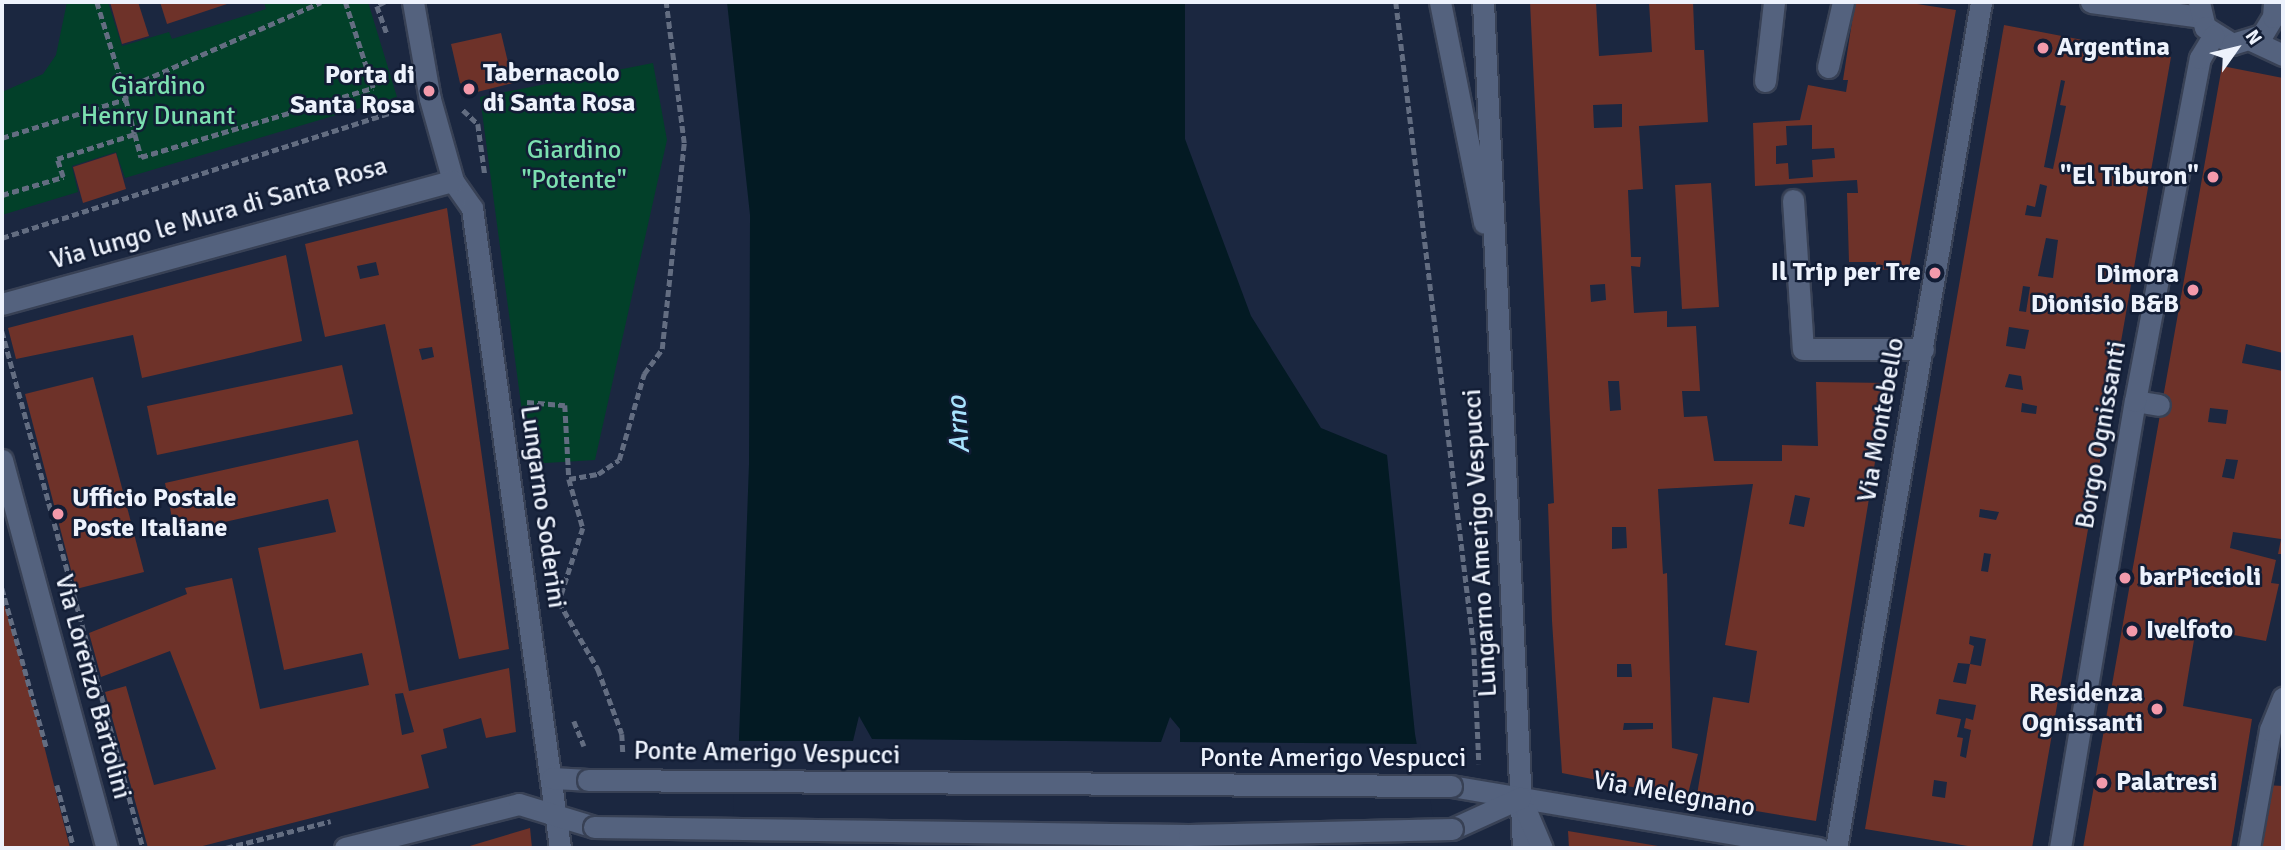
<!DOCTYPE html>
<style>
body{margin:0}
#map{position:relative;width:2285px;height:850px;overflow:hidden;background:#1b2740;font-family:Signika,sans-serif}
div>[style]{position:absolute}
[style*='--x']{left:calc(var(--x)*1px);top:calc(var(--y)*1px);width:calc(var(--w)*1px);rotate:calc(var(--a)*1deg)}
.green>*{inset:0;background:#024029}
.water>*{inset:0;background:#031a23}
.pier>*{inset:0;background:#1b2740}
.building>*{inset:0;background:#6e3229}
.path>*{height:4.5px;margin-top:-2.25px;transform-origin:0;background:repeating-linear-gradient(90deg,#636d81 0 7px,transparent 0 10.5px)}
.roads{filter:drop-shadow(2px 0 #384155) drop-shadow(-2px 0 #384155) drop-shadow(0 2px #384155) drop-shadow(0 -2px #384155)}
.lane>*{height:21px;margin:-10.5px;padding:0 10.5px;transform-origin:10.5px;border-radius:10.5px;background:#54627e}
.street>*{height:21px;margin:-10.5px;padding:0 10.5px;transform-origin:10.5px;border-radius:10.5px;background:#54627e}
.bridges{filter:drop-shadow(2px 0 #384155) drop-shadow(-2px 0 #384155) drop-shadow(0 2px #384155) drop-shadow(0 -2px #384155)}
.street-bridge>*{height:21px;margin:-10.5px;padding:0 10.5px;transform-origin:10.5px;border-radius:10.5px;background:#54627e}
.dots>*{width:19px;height:19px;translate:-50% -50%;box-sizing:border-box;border:4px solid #121d35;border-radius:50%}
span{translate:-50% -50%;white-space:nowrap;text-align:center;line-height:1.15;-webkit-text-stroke:5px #121d35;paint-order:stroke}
.poi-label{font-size:26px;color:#edf2fc;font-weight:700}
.left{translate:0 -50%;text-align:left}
.right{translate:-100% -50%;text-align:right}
.park-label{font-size:26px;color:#7ce0b0}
.street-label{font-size:26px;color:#edf2fc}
.water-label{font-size:28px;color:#a8e3fe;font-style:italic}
.frame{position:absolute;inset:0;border:4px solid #edf2fc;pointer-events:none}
.north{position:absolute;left:2201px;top:14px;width:70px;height:70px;-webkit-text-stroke:5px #121d35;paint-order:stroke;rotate:56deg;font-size:19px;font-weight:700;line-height:28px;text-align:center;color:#edf2fc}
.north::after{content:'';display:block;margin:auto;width:24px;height:32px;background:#edf2fc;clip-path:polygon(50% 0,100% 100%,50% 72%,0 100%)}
</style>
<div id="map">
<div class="green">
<div style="clip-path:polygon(67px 2px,108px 2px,122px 46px,169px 32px,172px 39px,266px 9px,264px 2px,368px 2px,397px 97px,125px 178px,116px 152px,72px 166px,78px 192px,2px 215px,2px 92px,43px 74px,56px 55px)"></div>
<div style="clip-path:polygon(653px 63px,667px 140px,595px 460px,529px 464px,480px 97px)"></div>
</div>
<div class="water">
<div style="clip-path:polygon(727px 2px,1185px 2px,1185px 139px,1251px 316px,1321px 428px,1387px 455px,1415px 734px,1435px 848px,735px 848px,749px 464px,750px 215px)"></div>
</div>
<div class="pier">
<div style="clip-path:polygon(859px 716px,872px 739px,1161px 742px,1170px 717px,1180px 729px,1180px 742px,1420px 744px,1439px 848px,732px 848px,736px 741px,853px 741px)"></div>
</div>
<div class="building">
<div style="clip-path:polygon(110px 2px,138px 2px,149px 36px,122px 44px)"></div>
<div style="clip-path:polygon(160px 2px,233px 2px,167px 24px)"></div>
<div style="clip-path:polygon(evenodd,1530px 2px,1596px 2px,1599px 56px,1652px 52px,1649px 2px,1693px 2px,1695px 50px,1704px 50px,1708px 122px,1639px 126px,1643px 189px,1628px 190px,1631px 257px,1641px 257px,1640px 267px,1631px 266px,1634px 313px,1667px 311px,1667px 327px,1696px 326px,1700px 391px,1682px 391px,1684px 417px,1707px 416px,1714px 461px,1782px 461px,1782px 445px,1818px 446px,1816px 382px,1888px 383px,1816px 821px,1696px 801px,1713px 697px,1749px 703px,1757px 651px,1725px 645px,1753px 484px,1658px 489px,1663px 574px,1667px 573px,1672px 748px,1698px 754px,1687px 798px,1562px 773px,1552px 621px,1548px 504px,1554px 503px,1530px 2px,1622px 104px,1622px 127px,1594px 128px,1593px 105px,1622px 104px,1530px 2px,1605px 284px,1606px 300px,1591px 302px,1590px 285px,1605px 284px,1530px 2px,1608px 381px,1619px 381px,1621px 410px,1610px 411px,1608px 381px,1530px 2px,1795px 495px,1810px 498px,1804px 527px,1789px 524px,1795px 495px,1530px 2px,1612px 527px,1626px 527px,1627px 548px,1612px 549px,1612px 527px,1530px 2px,1617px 664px,1631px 664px,1632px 677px,1617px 677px,1617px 664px,1530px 2px,1624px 723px,1653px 723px,1653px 729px,1623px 730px,1624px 723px)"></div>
<div style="clip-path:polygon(evenodd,1855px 2px,1904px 2px,1956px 10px,1909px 268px,1876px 270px,1876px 262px,1849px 262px,1847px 193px,1858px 193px,1857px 180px,1755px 186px,1753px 123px,1800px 120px,1808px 85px,1846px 92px,1848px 80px,1843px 80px,1855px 2px,1812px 125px,1812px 149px,1834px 148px,1835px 158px,1812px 160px,1813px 177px,1789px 179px,1788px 163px,1776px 164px,1776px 146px,1787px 145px,1786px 126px,1812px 125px)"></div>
<div style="clip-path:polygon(evenodd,2004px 25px,2171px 57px,2032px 848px,1980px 848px,1865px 829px,2004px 25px,2061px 80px,2065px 81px,2060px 105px,2066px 106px,2053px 169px,2044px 167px,2061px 80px,2004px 25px,2040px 184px,2047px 186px,2041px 217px,2025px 215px,2027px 205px,2035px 207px,2040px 184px,2004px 25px,2046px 238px,2058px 240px,2053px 278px,2038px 276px,2046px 238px,2004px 25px,2023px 286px,2030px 287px,2026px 312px,2019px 311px,2023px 286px,2004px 25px,2009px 327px,2029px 330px,2025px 349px,2006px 346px,2009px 327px,2004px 25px,2009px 374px,2021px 376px,2023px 390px,2005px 387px,2009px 374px,2004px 25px,2022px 403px,2037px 406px,2036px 414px,2021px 412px,2022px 403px,2004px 25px,1980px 509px,1999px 512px,1996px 520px,1979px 517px,1980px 509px,2004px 25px,1984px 553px,1991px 554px,1988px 572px,1981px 571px,1984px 553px,2004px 25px,1970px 636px,1986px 639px,1981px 666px,1970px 664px,1974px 646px,1969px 644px,1970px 636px,2004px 25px,1958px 663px,1970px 664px,1966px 684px,1953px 682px,1958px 663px,2004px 25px,1939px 699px,1976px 705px,1973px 720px,1966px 718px,1964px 728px,1971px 730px,1966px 758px,1960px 756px,1963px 738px,1957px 737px,1961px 719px,1936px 714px,1939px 699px,2004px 25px,1934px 780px,1947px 782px,1945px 798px,1932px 796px,1934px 780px)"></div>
<div style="clip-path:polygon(501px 33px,513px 83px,477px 92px,460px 83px,451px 44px)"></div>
<div style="clip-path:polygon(evenodd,2222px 66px,2283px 78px,2283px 353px,2246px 344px,2242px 363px,2283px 371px,2283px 554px,2278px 554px,2281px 539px,2233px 532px,2230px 548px,2276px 560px,2271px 583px,2279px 584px,2266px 641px,2196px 628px,2183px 706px,2252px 719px,2231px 848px,2083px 848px,2222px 66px,2210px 408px,2228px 410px,2226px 424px,2208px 422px,2210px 408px,2222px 66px,2226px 459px,2238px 460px,2234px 479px,2222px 477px,2226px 459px)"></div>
<div style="clip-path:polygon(116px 153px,126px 189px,83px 203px,73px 167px)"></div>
<div style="clip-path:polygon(1711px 183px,1719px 307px,1682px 309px,1675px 185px)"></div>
<div style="clip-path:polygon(evenodd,447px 208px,509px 649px,459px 659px,385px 324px,325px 337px,305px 244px,447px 208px,376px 262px,379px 275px,360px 279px,357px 266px,376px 262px,447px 208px,432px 347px,434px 357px,422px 360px,419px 349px,432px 347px)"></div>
<div style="clip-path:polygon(286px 255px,302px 341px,142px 378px,133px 335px,16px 359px,8px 328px)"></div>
<div style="clip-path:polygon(342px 365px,353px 414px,157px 455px,147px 406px)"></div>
<div style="clip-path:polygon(93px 377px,144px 572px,76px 589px,25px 394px)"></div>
<div style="clip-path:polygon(evenodd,358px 440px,409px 691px,509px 668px,516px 732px,486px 738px,481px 718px,443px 729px,447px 748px,421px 755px,429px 788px,195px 848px,148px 848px,105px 692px,126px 686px,154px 785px,216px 769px,170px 651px,101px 677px,89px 633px,187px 594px,185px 588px,232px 578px,260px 709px,369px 685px,362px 653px,284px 670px,258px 548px,336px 532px,328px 499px,175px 533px,165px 483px,358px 440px,403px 693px,414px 732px,402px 735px,395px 694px,403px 693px)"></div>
<div style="clip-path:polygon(2px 596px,38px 722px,70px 848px,2px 848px)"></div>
<div style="clip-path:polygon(2265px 785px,2283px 786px,2283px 848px,2255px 848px)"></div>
<div style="clip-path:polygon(530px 828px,532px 848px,463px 848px)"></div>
<div style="clip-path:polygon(1568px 831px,1664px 847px,1664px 848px,1569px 848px)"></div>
</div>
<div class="path">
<div style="--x:97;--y:2;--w:91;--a:72.8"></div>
<div style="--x:385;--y:2;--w:9;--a:153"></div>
<div style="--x:377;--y:6;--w:30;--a:70"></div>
<div style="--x:1396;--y:2;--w:651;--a:83.12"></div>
<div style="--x:1474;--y:648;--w:116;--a:87.5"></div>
<div style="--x:126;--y:99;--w:36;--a:76"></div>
<div style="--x:463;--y:110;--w:21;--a:43"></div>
<div style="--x:478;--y:124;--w:51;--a:82.2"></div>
<div style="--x:2;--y:138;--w:130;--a:-17.5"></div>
<div style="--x:126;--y:99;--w:10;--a:-101"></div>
<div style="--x:124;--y:89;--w:215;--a:-23.8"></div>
<div style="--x:2;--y:195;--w:64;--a:-16.4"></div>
<div style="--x:63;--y:177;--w:19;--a:-108"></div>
<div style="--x:57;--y:159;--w:82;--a:-17.8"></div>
<div style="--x:135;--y:134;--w:24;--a:75"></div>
<div style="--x:141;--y:157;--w:242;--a:-16.6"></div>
<div style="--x:373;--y:88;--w:90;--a:-108"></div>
<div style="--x:2;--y:238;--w:422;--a:-17.9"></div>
<div style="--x:2;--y:331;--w:536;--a:74.74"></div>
<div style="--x:527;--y:402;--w:38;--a:5"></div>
<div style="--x:565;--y:405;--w:74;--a:86.9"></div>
<div style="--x:569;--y:479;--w:51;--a:74.1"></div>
<div style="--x:583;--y:528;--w:78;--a:108"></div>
<div style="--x:559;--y:602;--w:78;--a:59.8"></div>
<div style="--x:598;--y:669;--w:69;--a:69.7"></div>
<div style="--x:622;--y:734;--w:20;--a:87"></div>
<div style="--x:569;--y:479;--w:29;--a:-10"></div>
<div style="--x:598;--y:474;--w:25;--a:-34"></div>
<div style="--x:619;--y:460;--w:90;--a:-73.8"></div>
<div style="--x:644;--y:374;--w:31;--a:-54"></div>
<div style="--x:662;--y:349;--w:207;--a:-83.9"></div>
<div style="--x:684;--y:143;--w:142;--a:-97.3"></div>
<div style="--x:2;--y:588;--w:167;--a:74.4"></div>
<div style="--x:574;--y:721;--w:27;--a:68"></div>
<div style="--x:57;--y:785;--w:65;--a:74.9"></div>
<div style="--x:226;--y:848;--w:108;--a:-14.4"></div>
</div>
<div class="roads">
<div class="lane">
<div style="--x:1828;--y:67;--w:67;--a:-77"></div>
<div style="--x:1765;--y:81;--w:80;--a:-83.5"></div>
<div style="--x:1793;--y:200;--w:149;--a:86.2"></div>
<div style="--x:1803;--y:349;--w:120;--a:0"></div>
<div style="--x:2135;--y:401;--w:24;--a:9"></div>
<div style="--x:2249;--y:848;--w:120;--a:-79.9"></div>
<div style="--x:2270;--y:730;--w:35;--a:-68"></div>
</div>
<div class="street">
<div style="--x:413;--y:2;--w:98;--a:80.1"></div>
<div style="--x:430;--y:99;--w:85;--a:74.3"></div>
<div style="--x:1440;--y:2;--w:225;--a:78.7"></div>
<div style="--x:1483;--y:2;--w:847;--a:87.29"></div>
<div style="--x:2091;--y:2;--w:110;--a:7.8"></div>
<div style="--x:2199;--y:2;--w:26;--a:77"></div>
<div style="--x:2205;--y:27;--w:32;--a:32"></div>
<div style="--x:2232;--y:44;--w:31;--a:-17"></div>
<div style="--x:2262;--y:35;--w:21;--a:-59"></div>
<div style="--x:2273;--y:17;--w:15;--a:-86"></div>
<div style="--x:2253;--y:41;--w:33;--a:25"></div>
<div style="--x:453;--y:181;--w:33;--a:55"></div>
<div style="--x:472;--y:208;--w:646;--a:82.17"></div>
<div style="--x:2;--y:304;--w:467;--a:-15.3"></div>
<div style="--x:2;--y:460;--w:402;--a:74.9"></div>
<div style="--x:552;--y:778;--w:36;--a:3"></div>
<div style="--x:1451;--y:786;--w:373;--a:9.6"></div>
<div style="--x:1527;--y:813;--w:38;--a:67"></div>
<div style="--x:1452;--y:829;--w:75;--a:-24.5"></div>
<div style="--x:345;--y:848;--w:179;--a:-14.2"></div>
<div style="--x:519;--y:804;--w:78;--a:17"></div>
<div style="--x:1836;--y:848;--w:858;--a:-80.27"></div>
<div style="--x:2060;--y:848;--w:453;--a:-80.5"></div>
<div style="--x:2135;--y:401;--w:349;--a:-79.3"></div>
<div style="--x:2200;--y:58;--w:26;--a:-59"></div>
</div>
</div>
<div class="bridges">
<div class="street-bridge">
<div style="--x:588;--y:780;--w:863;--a:0.4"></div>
<div style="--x:594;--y:827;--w:595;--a:0.77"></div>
<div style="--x:1189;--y:835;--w:263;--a:-1.3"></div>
</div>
</div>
<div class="dots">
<div style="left:2043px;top:48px;background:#f39aab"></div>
<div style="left:469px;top:89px;background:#f39aab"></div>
<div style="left:429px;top:91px;background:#f39aab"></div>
<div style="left:2213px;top:177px;background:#f39aab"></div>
<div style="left:1935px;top:273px;background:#f39aab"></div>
<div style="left:2193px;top:290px;background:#f39aab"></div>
<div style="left:58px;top:514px;background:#f39aab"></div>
<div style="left:2125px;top:578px;background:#f39aab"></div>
<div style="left:2132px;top:631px;background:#f39aab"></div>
<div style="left:2157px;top:709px;background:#f39aab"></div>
<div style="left:2102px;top:783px;background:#f39aab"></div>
</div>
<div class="poi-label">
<span class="left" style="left:2057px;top:48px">Argentina</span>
<span class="left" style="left:483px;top:89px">Tabernacolo<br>di Santa Rosa</span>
<span class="right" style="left:415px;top:91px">Porta di<br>Santa Rosa</span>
<span class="right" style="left:2199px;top:177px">"El Tiburon"</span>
<span class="right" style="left:1921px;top:273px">Il Trip per Tre</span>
<span class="right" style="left:2179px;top:290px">Dimora<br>Dionisio B&amp;B</span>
<span class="left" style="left:72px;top:514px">Ufficio Postale<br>Poste Italiane</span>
<span class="left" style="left:2139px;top:578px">barPiccioli</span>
<span class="left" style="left:2146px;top:631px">Ivelfoto</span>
<span class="right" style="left:2143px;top:709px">Residenza<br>Ognissanti</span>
<span class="left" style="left:2116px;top:783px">Palatresi</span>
</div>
<div class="park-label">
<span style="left:158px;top:102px">Giardino<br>Henry Dunant</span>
<span style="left:574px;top:166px">Giardino<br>"Potente"</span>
</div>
<div class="street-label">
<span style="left:219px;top:214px;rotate:-16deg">Via lungo le Mura di Santa Rosa</span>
<span style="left:1882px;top:420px;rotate:-80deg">Via Montebello</span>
<span style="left:2102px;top:435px;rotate:-80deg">Borgo Ognissanti</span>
<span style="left:542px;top:507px;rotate:82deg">Lungarno Soderini</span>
<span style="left:1481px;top:543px;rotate:-93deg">Lungarno Amerigo Vespucci</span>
<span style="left:92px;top:687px;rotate:75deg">Via Lorenzo Bartolini</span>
<span style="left:767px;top:754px;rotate:1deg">Ponte Amerigo Vespucci</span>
<span style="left:1333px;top:759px">Ponte Amerigo Vespucci</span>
<span style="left:1674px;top:795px;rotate:10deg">Via Melegnano</span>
</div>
<div class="water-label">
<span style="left:958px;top:425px;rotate:-94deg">Arno</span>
</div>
<div class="frame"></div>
<div class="north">N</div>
</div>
